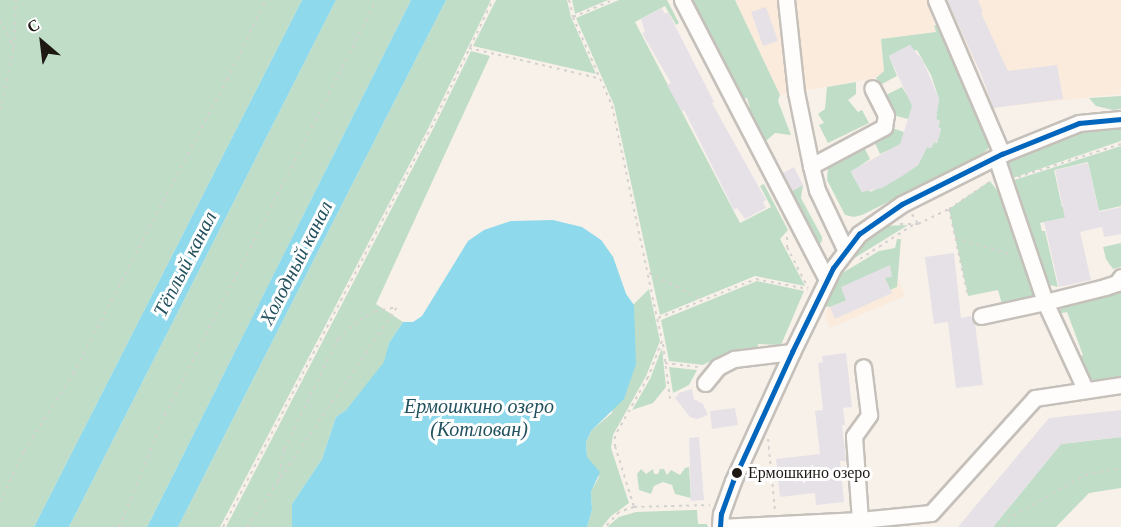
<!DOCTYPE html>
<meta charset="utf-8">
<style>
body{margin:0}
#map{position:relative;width:1121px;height:527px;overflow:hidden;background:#f8f1ea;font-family:"Times New Roman",serif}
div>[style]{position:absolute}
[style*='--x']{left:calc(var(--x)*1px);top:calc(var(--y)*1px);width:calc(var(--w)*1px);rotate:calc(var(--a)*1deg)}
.built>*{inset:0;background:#fbebdc}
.green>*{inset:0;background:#c0dec7}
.water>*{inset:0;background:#8ed9eb}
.building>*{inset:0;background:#e5e1e7}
.path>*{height:2px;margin-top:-1px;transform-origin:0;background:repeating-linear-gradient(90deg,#d4d2d0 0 3px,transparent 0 7.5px)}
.roads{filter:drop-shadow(2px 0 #c5c0ba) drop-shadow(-2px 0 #c5c0ba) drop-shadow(0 2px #c5c0ba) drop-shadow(0 -2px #c5c0ba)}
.minor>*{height:15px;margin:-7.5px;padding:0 7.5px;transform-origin:7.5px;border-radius:7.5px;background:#fefdfc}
.bus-1>*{height:4.5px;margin:-2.25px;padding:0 2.25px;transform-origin:2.25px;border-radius:2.25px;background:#0065bd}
.dots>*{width:16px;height:16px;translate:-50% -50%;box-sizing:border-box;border:3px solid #fff;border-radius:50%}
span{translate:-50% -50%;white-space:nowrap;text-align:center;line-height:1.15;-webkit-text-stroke:6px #fff;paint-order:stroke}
.bus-label{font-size:16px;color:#1e1813}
.left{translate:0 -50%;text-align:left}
.water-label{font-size:20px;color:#23525e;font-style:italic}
.north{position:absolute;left:12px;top:12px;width:60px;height:60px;-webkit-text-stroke:4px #fff;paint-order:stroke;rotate:332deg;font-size:16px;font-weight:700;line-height:24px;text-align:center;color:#1e1813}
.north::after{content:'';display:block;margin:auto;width:21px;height:27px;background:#1e1813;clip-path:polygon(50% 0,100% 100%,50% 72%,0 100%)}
</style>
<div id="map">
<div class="built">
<div style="clip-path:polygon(735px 0,927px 0,936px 32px,881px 39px,884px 71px,876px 78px,780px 95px)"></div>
<div style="clip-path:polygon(943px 0,1121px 0,1121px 94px,991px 108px,982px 76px)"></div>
<div style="clip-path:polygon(888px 255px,905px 296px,830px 328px,825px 314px,844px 274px)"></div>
</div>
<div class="green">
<div style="clip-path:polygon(0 0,302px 0,34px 527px,0 527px)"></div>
<div style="clip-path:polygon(336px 0,411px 0,147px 527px,69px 527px)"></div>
<div style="clip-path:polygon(446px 0,491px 0,429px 127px,220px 527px,178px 527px)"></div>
<div style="clip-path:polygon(496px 0,567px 0,571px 17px,596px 74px,473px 46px)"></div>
<div style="clip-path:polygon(572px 0,608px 0,575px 14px)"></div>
<div style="clip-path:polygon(619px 0,667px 0,679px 23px,676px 25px,665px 6px,635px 22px,740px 223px,771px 207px,760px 186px,764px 184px,788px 230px,780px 239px,805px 286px,755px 276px,660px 315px,614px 105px,576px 18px)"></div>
<div style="clip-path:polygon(686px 0,735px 0,780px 95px,778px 101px,791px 135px,775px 133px,766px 141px,757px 143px,740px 112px,750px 108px,747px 98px,735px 101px)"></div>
<div style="clip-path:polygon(934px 25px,942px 27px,992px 143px,990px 147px,980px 156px,862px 215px,854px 217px,845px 215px,827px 180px,828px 165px,863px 145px,870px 159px,851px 172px,862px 192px,869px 189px,870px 192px,895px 180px,918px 165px,927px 147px,931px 148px,934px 142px,937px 143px,941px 129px,938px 127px,940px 121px,936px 119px,939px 99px,931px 75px,917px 50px,913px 51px,910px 45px,889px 56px,897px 76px,880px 85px,876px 78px,884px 71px,881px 39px,936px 32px)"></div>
<div style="clip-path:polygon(471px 51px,490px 56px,376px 304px,403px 322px,389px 343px,385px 362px,346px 410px,336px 417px,322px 459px,292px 504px,292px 527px,226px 527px,433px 129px)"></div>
<div style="clip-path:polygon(856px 82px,856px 94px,848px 100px,858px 112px,862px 110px,869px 123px,828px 143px,819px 125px,824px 123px,818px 114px,825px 109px,827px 87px)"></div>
<div style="clip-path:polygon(902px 87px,914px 106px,908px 119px,893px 115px,894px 111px,886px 95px)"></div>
<div style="clip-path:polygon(1121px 96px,1121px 109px,1113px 110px,1096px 106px,1089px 98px)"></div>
<div style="clip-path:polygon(1121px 124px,1121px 141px,1010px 179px,1004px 155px,1073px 127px)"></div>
<div style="clip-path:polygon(889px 127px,904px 132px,902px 142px,900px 145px,880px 154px,873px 139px)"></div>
<div style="clip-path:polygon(1121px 146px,1121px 206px,1099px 211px,1088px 162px,1054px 170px,1062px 207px,1065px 207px,1068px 217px,1040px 223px,1042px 231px,1045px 231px,1058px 287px,1045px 284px,1011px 181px)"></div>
<div style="clip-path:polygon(990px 181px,1000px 194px,1037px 301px,1009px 309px,1002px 304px,998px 290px,968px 296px,949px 209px)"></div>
<div style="clip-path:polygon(803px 185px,801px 198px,822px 237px,822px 241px,819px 245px,816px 245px,788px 193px)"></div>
<div style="clip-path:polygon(908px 225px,853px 259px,850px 255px,881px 226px)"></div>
<div style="clip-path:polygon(897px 239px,901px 239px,897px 287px,890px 290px,886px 282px,845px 301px,830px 307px,823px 306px,839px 275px,879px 251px,895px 248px)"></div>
<div style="clip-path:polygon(601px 240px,613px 257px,626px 294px,633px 305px,649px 289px,660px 341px,646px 376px,613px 435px,611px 448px,629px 503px,611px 516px,602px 527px,587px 527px,592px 510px,591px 492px,599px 477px,587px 457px,586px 442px,591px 431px,612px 413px,623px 308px)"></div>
<div style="clip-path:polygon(1121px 243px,1121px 267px,1113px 269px,1106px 259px,1103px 247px)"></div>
<div style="clip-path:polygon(757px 281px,804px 291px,781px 345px,758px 344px,758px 348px,729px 352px,703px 365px,669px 361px,661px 320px)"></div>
<div style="clip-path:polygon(1121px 290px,1121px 381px,1088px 385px,1077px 357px,1083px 355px,1067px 312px,1057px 314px,1057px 305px)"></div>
<div style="clip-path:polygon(662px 348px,666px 387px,653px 403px,632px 410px,650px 379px)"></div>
<div style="clip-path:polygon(669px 367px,697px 370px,689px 385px,673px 393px)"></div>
<div style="clip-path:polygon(1121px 437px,1121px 488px,1089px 493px,1056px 527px,993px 527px,1061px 444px)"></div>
<div style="clip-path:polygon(689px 467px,691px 498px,675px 494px,672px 485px,663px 482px,654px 486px,651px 494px,639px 490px,637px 474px,641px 469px,646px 474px,653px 469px,654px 474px,658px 474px,660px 469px,664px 469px,667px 475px,671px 470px,680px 475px,685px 468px)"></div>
<div style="clip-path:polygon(692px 510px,697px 510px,698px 524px,707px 524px,708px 527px,607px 527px,619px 517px,636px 512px)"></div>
</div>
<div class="water">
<div style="clip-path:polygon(302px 0,336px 0,69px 527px,34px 527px)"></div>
<div style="clip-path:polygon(411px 0,446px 0,178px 527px,147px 527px)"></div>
<div style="clip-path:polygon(553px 220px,582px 227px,601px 240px,613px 257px,626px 294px,634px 305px,636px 364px,624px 399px,591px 431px,586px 442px,587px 457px,600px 472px,591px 492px,592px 510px,587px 527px,292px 527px,292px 504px,322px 459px,336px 417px,346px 410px,384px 362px,389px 343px,403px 322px,413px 322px,422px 316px,468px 241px,484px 230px,511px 221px)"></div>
</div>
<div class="building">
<div style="clip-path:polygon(947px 0,978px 0,983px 12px,981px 13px,1008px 71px,1057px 65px,1063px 99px,993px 108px,982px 76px)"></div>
<div style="clip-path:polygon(766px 7px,778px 41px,763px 46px,751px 12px)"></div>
<div style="clip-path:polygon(662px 8px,665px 14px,668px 12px,714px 102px,712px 103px,766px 200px,763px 202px,766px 208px,745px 219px,737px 208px,734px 210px,684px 110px,682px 112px,667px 85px,671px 83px,642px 33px,645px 32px,641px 19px)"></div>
<div style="clip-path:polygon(910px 45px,923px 61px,939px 99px,936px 119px,940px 121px,938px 127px,941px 129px,937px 143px,934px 142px,931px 148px,927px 147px,918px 165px,907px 173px,882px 188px,862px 192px,851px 171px,900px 144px,908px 119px,912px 106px,889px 56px)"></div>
<div style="clip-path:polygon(1088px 163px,1099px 212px,1121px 207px,1121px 234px,1104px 237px,1102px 227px,1080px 232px,1091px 280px,1059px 287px,1044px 222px,1065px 218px,1055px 170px)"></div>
<div style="clip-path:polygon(794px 167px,803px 185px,792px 191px,783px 173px)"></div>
<div style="clip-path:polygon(954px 253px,961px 318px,971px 316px,975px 324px,983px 385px,956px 388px,948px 322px,934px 324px,925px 257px)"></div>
<div style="clip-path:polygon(890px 265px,892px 277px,885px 278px,892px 293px,835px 319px,830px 307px,846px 301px,841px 287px)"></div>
<div style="clip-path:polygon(846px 353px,852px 407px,843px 408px,845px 425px,842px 425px,846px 461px,840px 461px,844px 502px,816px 505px,815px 493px,780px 497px,776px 459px,820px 454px,815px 411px,823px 410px,818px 363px,823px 362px,822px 356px)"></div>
<div style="clip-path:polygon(692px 389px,694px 399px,703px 404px,708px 415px,697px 419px,690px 417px,675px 398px,679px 393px)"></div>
<div style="clip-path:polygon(735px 408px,738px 425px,712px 429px,710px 411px)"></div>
<div style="clip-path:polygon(1121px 410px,1121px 437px,1061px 444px,993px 527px,958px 527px,1049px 418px)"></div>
<div style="clip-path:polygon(699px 437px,704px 500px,691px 501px,689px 438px)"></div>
</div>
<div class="path">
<div style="--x:569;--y:0;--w:17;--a:77"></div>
<div style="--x:573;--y:17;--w:97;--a:66.3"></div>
<div style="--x:612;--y:106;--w:240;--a:78"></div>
<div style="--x:662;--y:341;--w:39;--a:111"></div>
<div style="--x:648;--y:377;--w:68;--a:119.2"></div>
<div style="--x:615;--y:436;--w:10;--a:90"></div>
<div style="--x:615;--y:446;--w:64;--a:72.7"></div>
<div style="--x:634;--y:507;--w:16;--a:162"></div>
<div style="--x:619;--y:512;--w:21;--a:133"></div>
<div style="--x:573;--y:17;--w:43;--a:-23"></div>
<div style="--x:0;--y:20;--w:27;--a:63"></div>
<div style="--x:469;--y:48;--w:132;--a:13.1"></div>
<div style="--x:0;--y:110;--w:65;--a:-77.5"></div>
<div style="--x:14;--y:47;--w:47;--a:-87.6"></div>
<div style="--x:1018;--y:177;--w:108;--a:-17.8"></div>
<div style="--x:949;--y:209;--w:89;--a:77.7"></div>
<div style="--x:912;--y:214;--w:12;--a:59"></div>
<div style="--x:900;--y:224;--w:18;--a:0"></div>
<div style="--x:918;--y:224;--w:34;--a:-26"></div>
<div style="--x:949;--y:209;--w:50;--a:-33.7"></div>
<div style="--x:787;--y:237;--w:10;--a:90"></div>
<div style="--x:787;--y:247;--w:46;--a:62.9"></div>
<div style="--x:955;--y:238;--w:60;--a:16.3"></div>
<div style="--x:860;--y:259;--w:63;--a:-32.7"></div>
<div style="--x:649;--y:273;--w:60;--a:26.6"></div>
<div style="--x:658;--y:318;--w:105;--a:-21.7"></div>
<div style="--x:756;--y:279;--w:53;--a:10.9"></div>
<div style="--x:663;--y:344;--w:55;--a:82.7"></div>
<div style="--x:665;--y:363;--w:33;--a:7"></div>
<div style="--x:768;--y:439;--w:72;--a:84.4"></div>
<div style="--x:278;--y:482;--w:34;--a:-80"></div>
<div style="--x:284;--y:449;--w:123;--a:-63.9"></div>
<div style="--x:338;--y:339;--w:28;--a:-42"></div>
<div style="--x:359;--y:320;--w:18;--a:-29"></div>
<div style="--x:375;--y:311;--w:22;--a:-10"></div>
<div style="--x:0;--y:502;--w:56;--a:-64.8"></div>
<div style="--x:24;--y:451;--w:91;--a:-57.5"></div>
<div style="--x:73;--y:374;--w:332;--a:-62.4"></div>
<div style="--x:227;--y:80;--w:89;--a:-64"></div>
<div style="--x:634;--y:507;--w:76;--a:-1.5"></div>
<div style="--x:119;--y:527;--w:121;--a:-67.7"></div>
<div style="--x:165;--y:415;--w:466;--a:-63"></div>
<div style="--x:223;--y:527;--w:450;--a:-62.5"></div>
<div style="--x:431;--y:128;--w:142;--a:-64.2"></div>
<div style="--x:247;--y:527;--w:266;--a:-55.7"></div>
<div style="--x:1003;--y:527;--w:15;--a:-48"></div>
<div style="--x:1013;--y:516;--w:83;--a:-29.7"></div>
<div style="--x:1085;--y:475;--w:37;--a:-11"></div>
</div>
<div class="roads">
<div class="minor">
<div style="--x:682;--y:0;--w:315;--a:62.6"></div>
<div style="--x:786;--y:0;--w:93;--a:83.8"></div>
<div style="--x:796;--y:92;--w:76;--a:78.5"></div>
<div style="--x:811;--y:166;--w:25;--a:76"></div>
<div style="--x:817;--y:190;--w:65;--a:64.6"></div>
<div style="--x:936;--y:0;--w:168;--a:66.8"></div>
<div style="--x:996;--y:157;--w:153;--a:71.3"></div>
<div style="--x:1045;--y:302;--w:62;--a:-14"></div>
<div style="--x:1105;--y:287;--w:13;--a:-18"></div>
<div style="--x:1117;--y:283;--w:7;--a:-56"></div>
<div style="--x:811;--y:166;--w:83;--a:-28.1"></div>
<div style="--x:884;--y:127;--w:12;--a:-81"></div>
<div style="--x:886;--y:115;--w:30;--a:-117"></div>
<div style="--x:981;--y:316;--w:66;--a:-12.3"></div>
<div style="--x:1045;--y:302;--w:96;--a:65.3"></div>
<div style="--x:705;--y:383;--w:21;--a:-51"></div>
<div style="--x:718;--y:367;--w:18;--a:-27"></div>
<div style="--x:734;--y:359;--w:58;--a:-6.9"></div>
<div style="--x:860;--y:520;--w:84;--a:-94.1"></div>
<div style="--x:854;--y:436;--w:26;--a:-54"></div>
<div style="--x:869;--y:415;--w:48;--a:-97.1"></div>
<div style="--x:720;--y:527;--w:13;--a:-86"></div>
<div style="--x:721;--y:514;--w:35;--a:-70"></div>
<div style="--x:733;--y:481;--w:142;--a:-65.4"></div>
<div style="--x:792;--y:352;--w:93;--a:-64"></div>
<div style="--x:833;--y:268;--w:43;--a:-52.6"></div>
<div style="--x:859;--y:234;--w:52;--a:-34.9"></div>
<div style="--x:902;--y:204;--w:112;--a:-26.6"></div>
<div style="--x:1002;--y:154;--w:83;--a:-21.9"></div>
<div style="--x:1079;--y:123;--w:42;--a:-5.4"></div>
<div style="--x:720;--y:527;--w:140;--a:-2.9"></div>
<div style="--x:860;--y:520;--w:71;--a:-5.6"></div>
<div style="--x:931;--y:513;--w:155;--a:-47.9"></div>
<div style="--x:1035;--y:398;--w:87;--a:-8.6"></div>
</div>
</div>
<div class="bus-1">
<div style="--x:720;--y:527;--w:13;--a:-86"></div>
<div style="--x:721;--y:514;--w:35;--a:-70"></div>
<div style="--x:733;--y:481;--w:142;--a:-65.4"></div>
<div style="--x:792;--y:352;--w:93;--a:-64"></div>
<div style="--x:833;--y:268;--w:43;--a:-52.6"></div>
<div style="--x:859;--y:234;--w:52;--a:-34.9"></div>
<div style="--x:902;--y:204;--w:112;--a:-26.6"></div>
<div style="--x:1002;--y:154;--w:83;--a:-21.9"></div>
<div style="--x:1079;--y:123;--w:42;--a:-5.4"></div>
</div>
<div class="dots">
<div style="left:737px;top:473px;background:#1e1813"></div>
</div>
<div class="bus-label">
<span class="left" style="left:748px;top:473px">Ермошкино озеро</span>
</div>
<div class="water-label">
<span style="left:296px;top:263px;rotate:-63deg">Холодный канал</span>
<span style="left:185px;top:264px;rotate:-63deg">Тёплый канал</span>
<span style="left:479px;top:418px">Ермошкино озеро<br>(Котлован)</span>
</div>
<div class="north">С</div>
</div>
